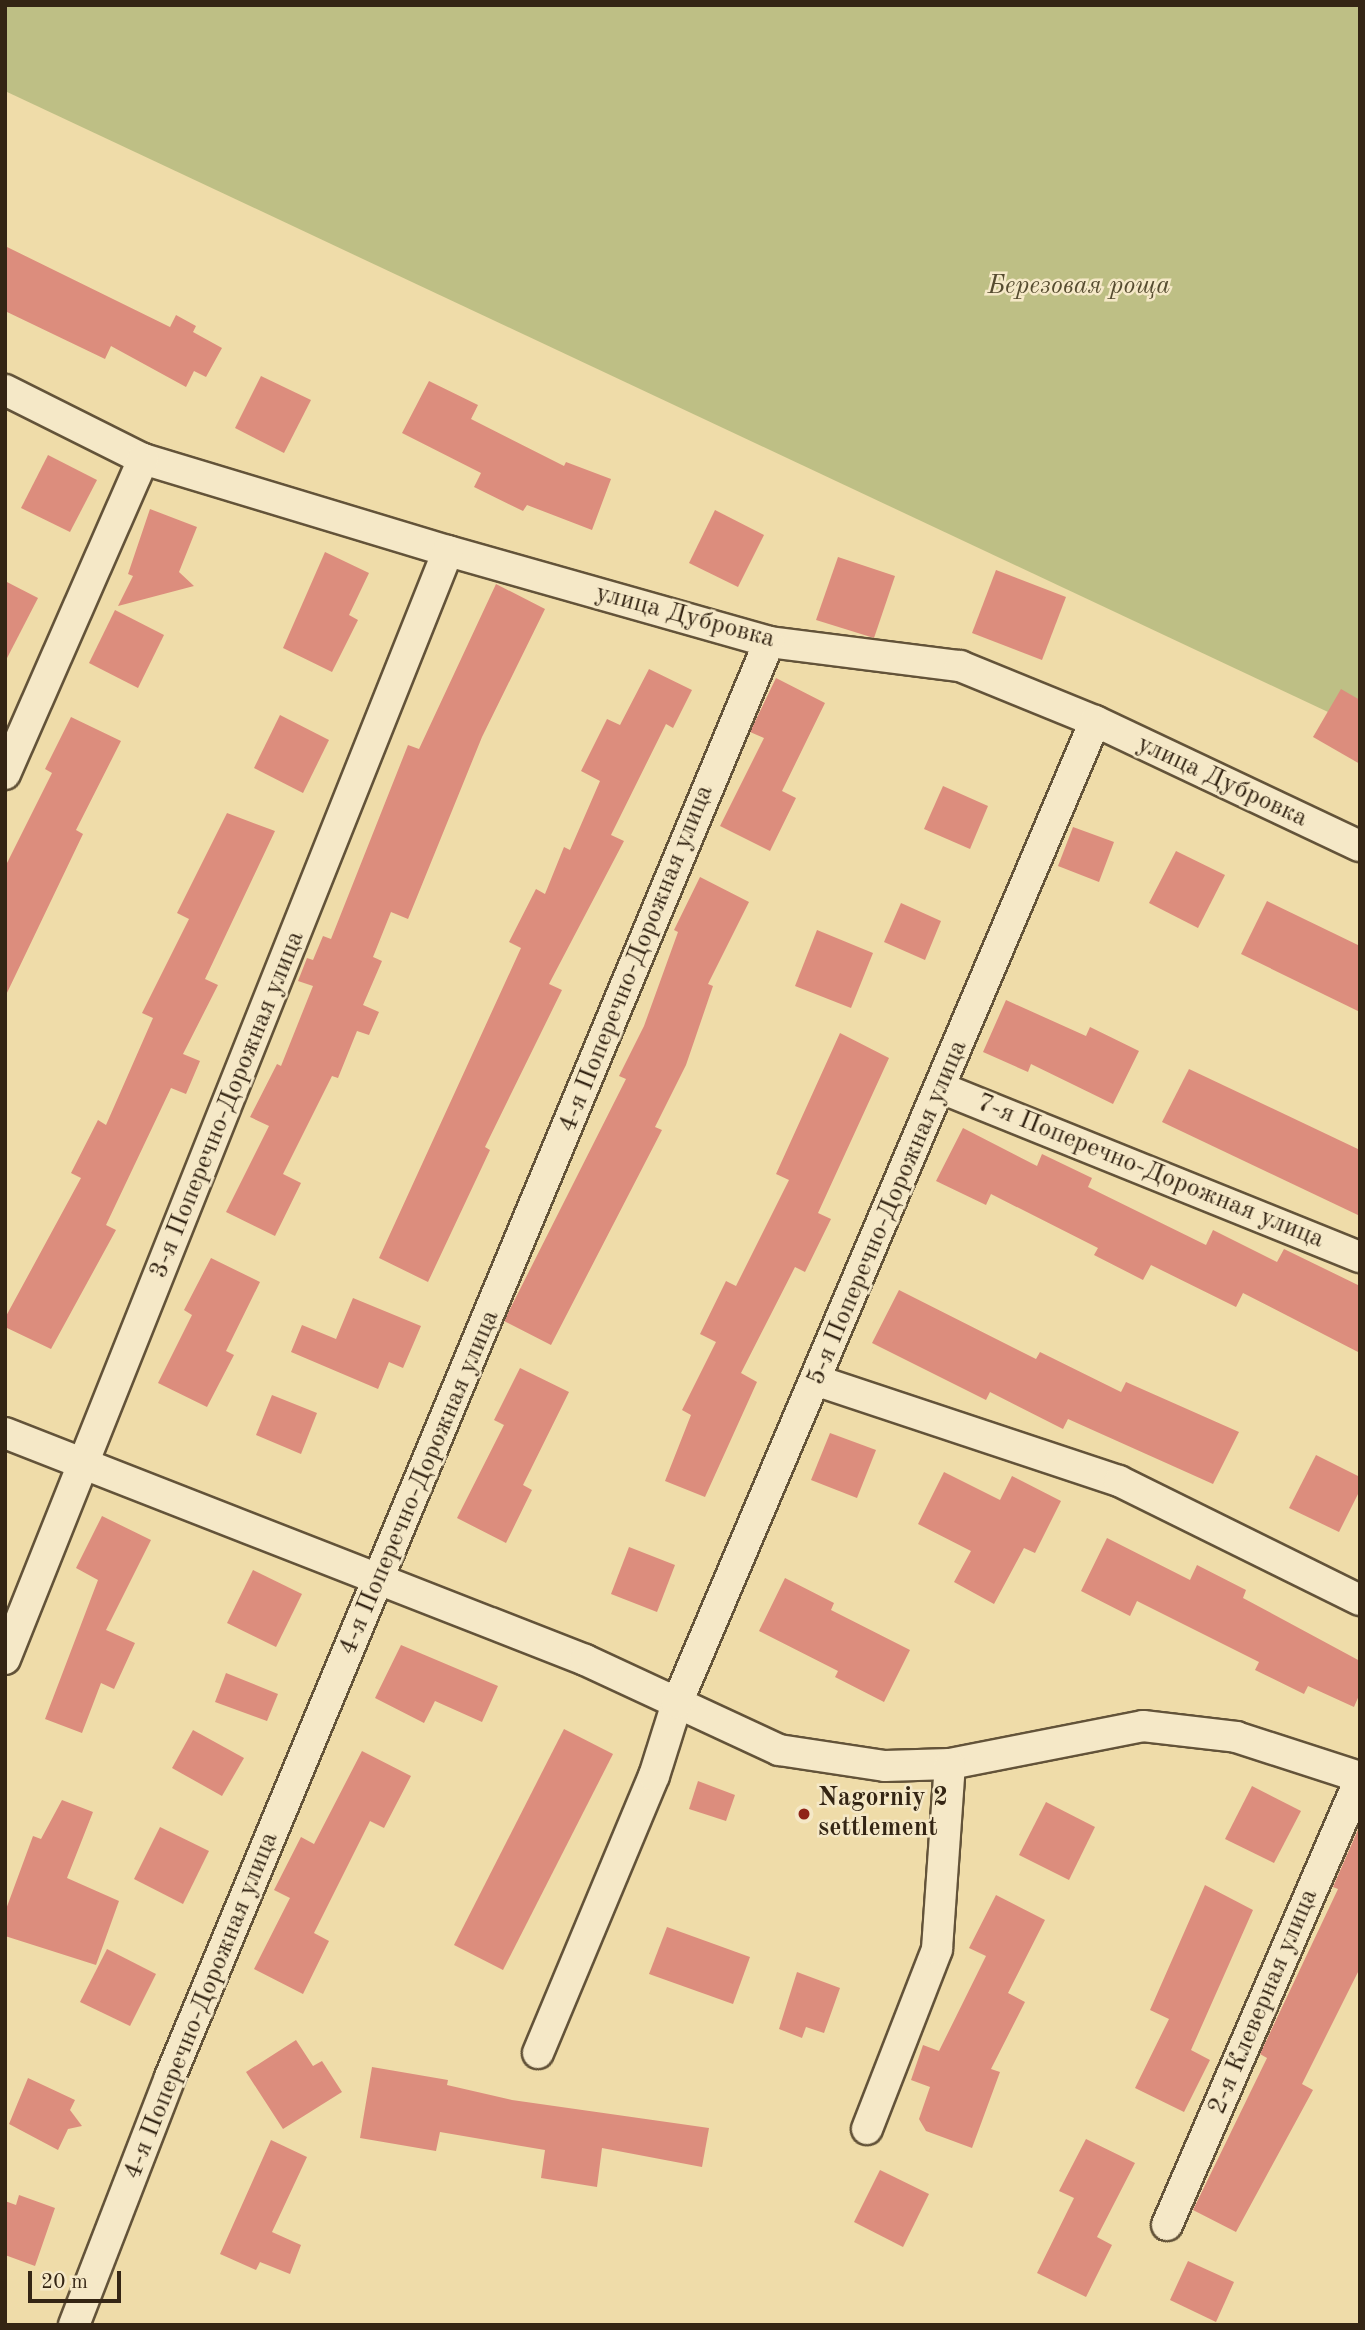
<!DOCTYPE html>
<meta charset="utf-8">
<style>
body{margin:0}
#map{position:relative;width:1365px;height:2330px;overflow:hidden;background:#efdca9;font-family:"Old Standard TT",serif}
div>[style]{position:absolute}
[style*='--x']{left:calc(var(--x)*1px);top:calc(var(--y)*1px);width:calc(var(--w)*1px);rotate:calc(var(--a)*1deg)}
.green>*{inset:0;background:#bebf85}
.building>*{inset:0;background:#dc8d7d}
.roads{filter:drop-shadow(2px 0 #635339) drop-shadow(-2px 0 #635339) drop-shadow(0 2px #635339) drop-shadow(0 -2px #635339)}
.minor>*{height:30px;margin:-15px;padding:0 15px;transform-origin:15px;border-radius:15px;background:#f5e8c7}
.dots>*{width:19px;height:19px;translate:-50% -50%;box-sizing:border-box;border:4px solid #f5e8c7;border-radius:50%}
span{translate:-50% -50%;white-space:nowrap;text-align:center;line-height:1.15;-webkit-text-stroke:5px #f5e8c7;paint-order:stroke}
.park-label{font-size:26px;color:#564c30;font-style:italic}
.street-label{font-size:26px;color:#342514}
.poi-label{font-size:26px;color:#342514;font-weight:700}
.left{translate:0 -50%;text-align:left}
.frame{position:absolute;inset:0;border:7px solid #342514;pointer-events:none}
.scale{position:absolute;left:28px;top:2271px;width:93px;height:32px;box-sizing:border-box;border:4px solid #342514;border-top:0;padding-left:9px;font-size:21px;line-height:24px;white-space:nowrap;color:#342514;-webkit-text-stroke:5px #f5e8c7;paint-order:stroke}
</style>
<div id="map">
<div class="green">
<div style="clip-path:polygon(5px 5px,1360px 5px,1360px 727px,5px 91px)"></div>
</div>
<div class="building">
<div style="clip-path:polygon(5px 246px,170px 327px,176px 315px,196px 326px,193px 332px,222px 348px,206px 377px,194px 371px,186px 387px,111px 346px,105px 359px,5px 311px)"></div>
<div style="clip-path:polygon(261px 376px,311px 400px,284px 453px,235px 428px)"></div>
<div style="clip-path:polygon(429px 381px,478px 405px,471px 419px,564px 466px,566px 462px,611px 479px,592px 530px,527px 505px,523px 511px,474px 487px,481px 473px,402px 433px)"></div>
<div style="clip-path:polygon(48px 455px,97px 480px,70px 532px,21px 508px)"></div>
<div style="clip-path:polygon(150px 509px,197px 527px,179px 572px,194px 586px,118px 606px,133px 576px,128px 574px)"></div>
<div style="clip-path:polygon(715px 510px,764px 535px,738px 587px,689px 563px)"></div>
<div style="clip-path:polygon(325px 552px,369px 573px,349px 615px,358px 620px,332px 672px,283px 648px)"></div>
<div style="clip-path:polygon(838px 557px,895px 576px,874px 638px,816px 620px)"></div>
<div style="clip-path:polygon(996px 570px,1066px 597px,1042px 660px,972px 633px)"></div>
<div style="clip-path:polygon(5px 581px,38px 598px,5px 662px)"></div>
<div style="clip-path:polygon(496px 584px,545px 609px,482px 737px,408px 919px,391px 912px,373px 957px,382px 961px,363px 1005px,379px 1012px,369px 1035px,357px 1031px,338px 1078px,332px 1076px,283px 1174px,301px 1183px,275px 1236px,226px 1212px,269px 1126px,250px 1117px,277px 1064px,281px 1066px,313px 986px,298px 981px,307px 958px,313px 960px,323px 936px,331px 939px,408px 745px,419px 749px)"></div>
<div style="clip-path:polygon(115px 610px,164px 635px,138px 688px,89px 663px)"></div>
<div style="clip-path:polygon(649px 669px,692px 690px,673px 728px,666px 724px,611px 835px,624px 841px,549px 984px,562px 990px,485px 1147px,490px 1150px,428px 1282px,379px 1258px,521px 948px,509px 942px,536px 889px,545px 894px,564px 847px,570px 850px,600px 781px,581px 771px,607px 719px,620px 725px)"></div>
<div style="clip-path:polygon(776px 678px,825px 703px,782px 791px,796px 798px,770px 851px,720px 826px,764px 738px,750px 732px)"></div>
<div style="clip-path:polygon(1341px 689px,1360px 700px,1360px 764px,1313px 737px)"></div>
<div style="clip-path:polygon(280px 715px,329px 740px,303px 793px,254px 768px)"></div>
<div style="clip-path:polygon(71px 717px,121px 741px,76px 830px,83px 834px,5px 997px,5px 867px,52px 773px,45px 769px)"></div>
<div style="clip-path:polygon(943px 786px,988px 806px,970px 849px,924px 829px)"></div>
<div style="clip-path:polygon(227px 813px,275px 831px,205px 979px,218px 985px,183px 1054px,200px 1061px,186px 1094px,171px 1088px,106px 1225px,116px 1230px,51px 1349px,5px 1327px,5px 1318px,81px 1178px,71px 1173px,98px 1120px,106px 1125px,153px 1018px,142px 1013px,189px 919px,177px 913px)"></div>
<div style="clip-path:polygon(1073px 827px,1114px 842px,1099px 882px,1058px 866px)"></div>
<div style="clip-path:polygon(1176px 851px,1225px 875px,1198px 928px,1149px 903px)"></div>
<div style="clip-path:polygon(700px 877px,749px 902px,708px 984px,713px 986px,686px 1065px,655px 1127px,662px 1130px,551px 1345px,504px 1321px,626px 1079px,619px 1076px,644px 1026px,678px 932px,674px 930px)"></div>
<div style="clip-path:polygon(1267px 901px,1360px 946px,1360px 1012px,1241px 954px)"></div>
<div style="clip-path:polygon(901px 903px,941px 921px,925px 960px,884px 942px)"></div>
<div style="clip-path:polygon(817px 930px,873px 953px,851px 1008px,795px 986px)"></div>
<div style="clip-path:polygon(1006px 1000px,1086px 1036px,1090px 1027px,1139px 1051px,1113px 1104px,1031px 1064px,1028px 1072px,983px 1052px)"></div>
<div style="clip-path:polygon(840px 1033px,889px 1058px,818px 1213px,831px 1219px,805px 1272px,795px 1267px,741px 1373px,757px 1382px,705px 1497px,665px 1481px,691px 1415px,682px 1410px,716px 1342px,700px 1334px,726px 1281px,736px 1286px,789px 1180px,776px 1174px)"></div>
<div style="clip-path:polygon(1189px 1069px,1360px 1150px,1360px 1216px,1162px 1122px)"></div>
<div style="clip-path:polygon(963px 1128px,1037px 1166px,1042px 1154px,1092px 1178px,1088px 1187px,1206px 1245px,1213px 1230px,1277px 1262px,1284px 1249px,1360px 1286px,1360px 1353px,1243px 1293px,1236px 1307px,1151px 1265px,1143px 1280px,1094px 1255px,1098px 1248px,991px 1194px,986px 1205px,936px 1181px)"></div>
<div style="clip-path:polygon(211px 1258px,260px 1282px,226px 1351px,234px 1355px,207px 1407px,158px 1383px,192px 1315px,184px 1310px)"></div>
<div style="clip-path:polygon(899px 1290px,1036px 1359px,1040px 1352px,1121px 1392px,1126px 1382px,1239px 1432px,1213px 1484px,1068px 1419px,1063px 1429px,990px 1392px,986px 1400px,872px 1343px)"></div>
<div style="clip-path:polygon(353px 1298px,421px 1326px,403px 1368px,389px 1362px,378px 1389px,291px 1352px,302px 1325px,336px 1339px)"></div>
<div style="clip-path:polygon(520px 1368px,569px 1392px,523px 1485px,532px 1490px,506px 1543px,457px 1518px,504px 1425px,494px 1420px)"></div>
<div style="clip-path:polygon(272px 1395px,317px 1413px,301px 1454px,256px 1435px)"></div>
<div style="clip-path:polygon(830px 1433px,876px 1450px,857px 1498px,811px 1480px)"></div>
<div style="clip-path:polygon(1316px 1455px,1360px 1477px,1360px 1490px,1339px 1532px,1289px 1508px)"></div>
<div style="clip-path:polygon(944px 1472px,1000px 1500px,1012px 1476px,1061px 1501px,1035px 1553px,1024px 1548px,994px 1604px,954px 1582px,971px 1551px,918px 1524px)"></div>
<div style="clip-path:polygon(102px 1516px,151px 1540px,106px 1630px,135px 1643px,114px 1689px,101px 1683px,82px 1733px,45px 1719px,98px 1580px,76px 1568px)"></div>
<div style="clip-path:polygon(1107px 1538px,1190px 1580px,1197px 1565px,1246px 1590px,1243px 1598px,1360px 1661px,1360px 1693px,1354px 1707px,1308px 1686px,1304px 1694px,1255px 1670px,1259px 1662px,1137px 1601px,1130px 1616px,1081px 1591px)"></div>
<div style="clip-path:polygon(629px 1547px,675px 1565px,657px 1612px,611px 1594px)"></div>
<div style="clip-path:polygon(253px 1570px,302px 1594px,276px 1647px,227px 1623px)"></div>
<div style="clip-path:polygon(785px 1578px,834px 1603px,831px 1610px,910px 1650px,884px 1702px,835px 1677px,838px 1671px,759px 1631px)"></div>
<div style="clip-path:polygon(401px 1645px,498px 1686px,482px 1722px,435px 1701px,424px 1723px,375px 1698px)"></div>
<div style="clip-path:polygon(226px 1673px,278px 1694px,267px 1721px,215px 1702px)"></div>
<div style="clip-path:polygon(564px 1729px,613px 1754px,503px 1970px,454px 1945px)"></div>
<div style="clip-path:polygon(193px 1730px,244px 1758px,222px 1796px,172px 1768px)"></div>
<div style="clip-path:polygon(362px 1751px,411px 1776px,384px 1828px,370px 1821px,314px 1933px,329px 1941px,303px 1994px,254px 1969px,290px 1898px,274px 1890px,301px 1837px,314px 1844px)"></div>
<div style="clip-path:polygon(698px 1781px,735px 1795px,726px 1821px,689px 1809px)"></div>
<div style="clip-path:polygon(1252px 1786px,1301px 1811px,1274px 1863px,1225px 1839px)"></div>
<div style="clip-path:polygon(62px 1800px,93px 1812px,67px 1878px,119px 1901px,96px 1965px,5px 1936px,5px 1912px,33px 1836px,41px 1839px)"></div>
<div style="clip-path:polygon(1046px 1802px,1095px 1827px,1069px 1880px,1019px 1855px)"></div>
<div style="clip-path:polygon(1360px 1825px,1360px 1968px,1302px 2084px,1313px 2090px,1236px 2232px,1193px 2210px,1267px 2058px,1260px 2054px,1338px 1889px,1333px 1887px)"></div>
<div style="clip-path:polygon(160px 1827px,209px 1851px,183px 1904px,134px 1879px)"></div>
<div style="clip-path:polygon(1205px 1885px,1253px 1910px,1191px 2050px,1210px 2060px,1184px 2112px,1135px 2088px,1169px 2019px,1150px 2010px)"></div>
<div style="clip-path:polygon(996px 1895px,1045px 1920px,1008px 1993px,1025px 2002px,991px 2069px,1000px 2072px,972px 2148px,926px 2131px,919px 2119px,930px 2087px,911px 2080px,923px 2045px,939px 2051px,986px 1956px,969px 1948px)"></div>
<div style="clip-path:polygon(667px 1927px,750px 1957px,733px 2004px,649px 1974px)"></div>
<div style="clip-path:polygon(107px 1949px,156px 1974px,130px 2026px,80px 2002px)"></div>
<div style="clip-path:polygon(797px 1972px,840px 1988px,824px 2033px,806px 2027px,802px 2038px,779px 2029px)"></div>
<div style="clip-path:polygon(296px 2040px,313px 2066px,322px 2061px,342px 2092px,283px 2129px,246px 2072px)"></div>
<div style="clip-path:polygon(372px 2067px,448px 2080px,447px 2085px,512px 2100px,709px 2128px,702px 2167px,602px 2148px,597px 2187px,541px 2178px,545px 2150px,440px 2132px,436px 2151px,360px 2138px)"></div>
<div style="clip-path:polygon(28px 2078px,75px 2100px,70px 2110px,82px 2126px,68px 2129px,58px 2150px,9px 2124px)"></div>
<div style="clip-path:polygon(1086px 2139px,1135px 2163px,1097px 2237px,1112px 2245px,1086px 2297px,1037px 2273px,1074px 2198px,1059px 2191px)"></div>
<div style="clip-path:polygon(271px 2140px,307px 2157px,272px 2232px,301px 2245px,290px 2274px,260px 2262px,256px 2270px,220px 2254px)"></div>
<div style="clip-path:polygon(880px 2170px,929px 2194px,903px 2247px,854px 2222px)"></div>
<div style="clip-path:polygon(19px 2195px,55px 2208px,35px 2266px,5px 2255px,5px 2201px,16px 2205px)"></div>
<div style="clip-path:polygon(1188px 2261px,1234px 2282px,1216px 2322px,1170px 2300px)"></div>
</div>
<div class="roads">
<div class="minor">
<div style="--x:5;--y:390;--w:154;--a:26.6"></div>
<div style="--x:143;--y:459;--w:319;--a:16.8"></div>
<div style="--x:448;--y:551;--w:334;--a:15.8"></div>
<div style="--x:769;--y:642;--w:193;--a:7.2"></div>
<div style="--x:960;--y:666;--w:146;--a:22.2"></div>
<div style="--x:1095;--y:721;--w:293;--a:25.3"></div>
<div style="--x:5;--y:774;--w:344;--a:-66.3"></div>
<div style="--x:941;--y:1088;--w:452;--a:22"></div>
<div style="--x:818;--y:1381;--w:317;--a:18.4"></div>
<div style="--x:1119;--y:1481;--w:269;--a:26.3"></div>
<div style="--x:5;--y:1433;--w:623;--a:21.37"></div>
<div style="--x:585;--y:1660;--w:214;--a:24.9"></div>
<div style="--x:779;--y:1750;--w:107;--a:8.6"></div>
<div style="--x:885;--y:1766;--w:65;--a:-1.8"></div>
<div style="--x:950;--y:1764;--w:197;--a:-11.1"></div>
<div style="--x:1143;--y:1726;--w:94;--a:6.7"></div>
<div style="--x:1236;--y:1737;--w:130;--a:17.9"></div>
<div style="--x:5;--y:1659;--w:1193;--a:-68.21"></div>
<div style="--x:538;--y:2053;--w:300;--a:-67.3"></div>
<div style="--x:654;--y:1776;--w:77;--a:-72.5"></div>
<div style="--x:677;--y:1703;--w:1067;--a:-66.94"></div>
<div style="--x:867;--y:2129;--w:193;--a:-68.7"></div>
<div style="--x:937;--y:1949;--w:185;--a:-86"></div>
<div style="--x:1167;--y:2225;--w:485;--a:-66.6"></div>
<div style="--x:74;--y:2325;--w:266;--a:-68.8"></div>
<div style="--x:170;--y:2077;--w:1555;--a:-67.34"></div>
</div>
</div>
<div class="dots">
<div style="left:804px;top:1814px;background:#8f2418"></div>
</div>
<div class="park-label">
<span style="left:1079px;top:287px">Березовая роща</span>
</div>
<div class="street-label">
<span style="left:685px;top:617px;rotate:15deg">улица Дубровка</span>
<span style="left:1222px;top:782px;rotate:25deg">улица Дубровка</span>
<span style="left:637px;top:959px;rotate:-68deg">4-я Поперечно-Дорожная улица</span>
<span style="left:228px;top:1105px;rotate:-68deg">3-я Поперечно-Дорожная улица</span>
<span style="left:1150px;top:1172px;rotate:22deg">7-я Поперечно-Дорожная улица</span>
<span style="left:888px;top:1213px;rotate:-67deg">5-я Поперечно-Дорожная улица</span>
<span style="left:420px;top:1483px;rotate:-67deg">4-я Поперечно-Дорожная улица</span>
<span style="left:1264px;top:2002px;rotate:-67deg">2-я Клеверная улица</span>
<span style="left:202px;top:2006px;rotate:-68deg">4-я Поперечно-Дорожная улица</span>
</div>
<div class="poi-label">
<span class="left" style="left:818px;top:1814px">Nagorniy 2<br>settlement</span>
</div>
<div class="frame"></div>
<div class="scale">20 m</div>
</div>
